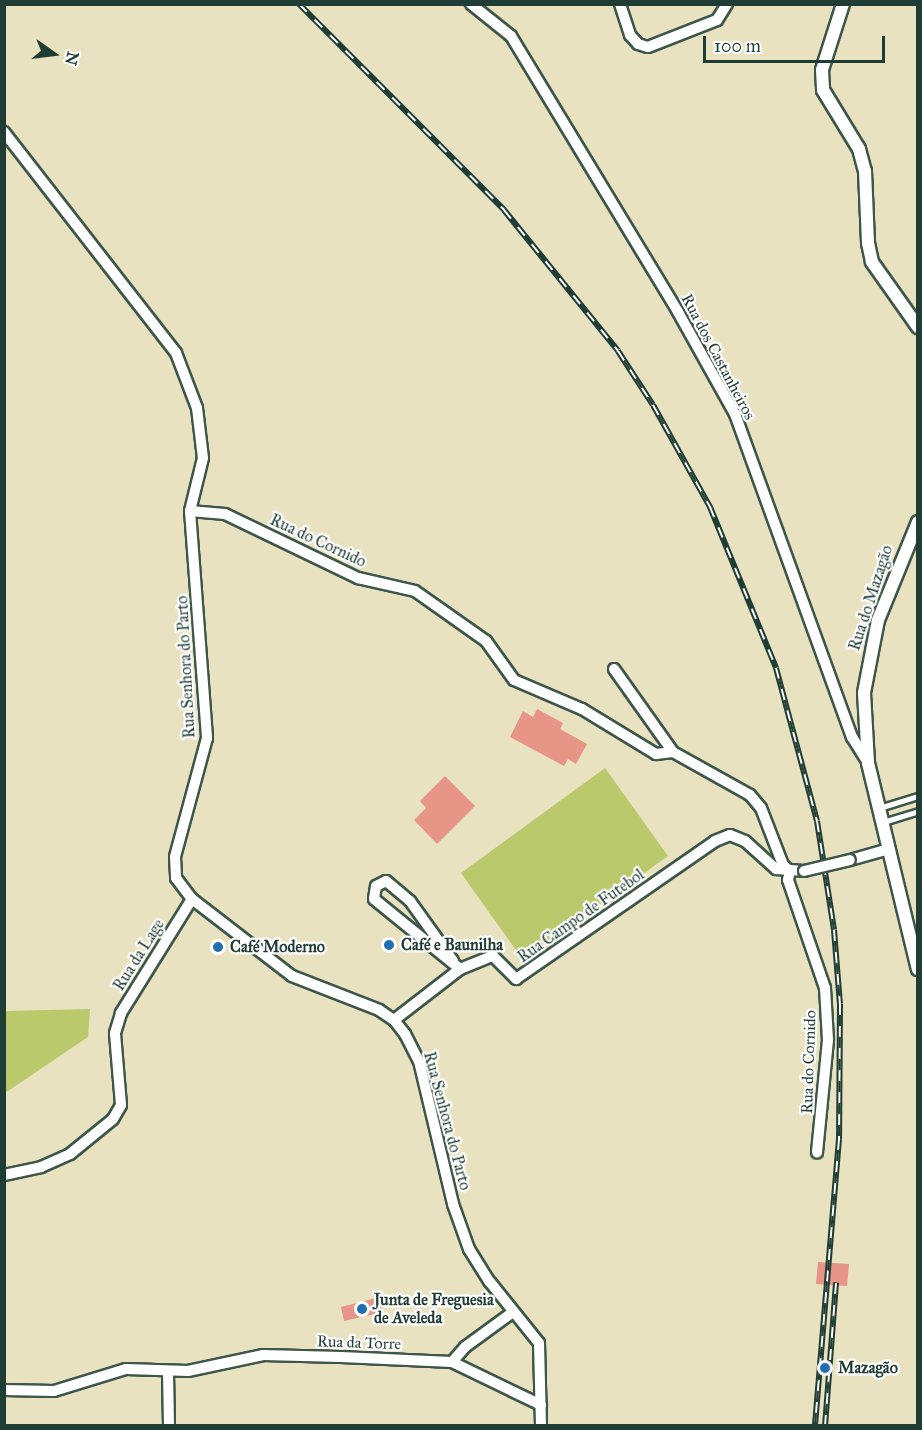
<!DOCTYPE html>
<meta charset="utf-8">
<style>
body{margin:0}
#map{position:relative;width:922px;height:1430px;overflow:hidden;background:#e8e2c1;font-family:"IM FELL Great Primer",serif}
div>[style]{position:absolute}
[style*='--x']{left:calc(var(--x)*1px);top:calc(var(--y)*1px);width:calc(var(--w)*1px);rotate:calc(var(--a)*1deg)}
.green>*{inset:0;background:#bac96b}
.building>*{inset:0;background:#e69586}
.roads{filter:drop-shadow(2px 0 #3d5649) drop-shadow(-2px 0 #3d5649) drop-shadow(0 2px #3d5649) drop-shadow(0 -2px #3d5649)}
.service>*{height:5px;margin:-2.5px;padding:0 2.5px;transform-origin:2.5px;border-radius:2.5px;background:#fff}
.minor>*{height:10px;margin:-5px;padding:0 5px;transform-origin:5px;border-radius:5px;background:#fff}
.tertiary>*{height:12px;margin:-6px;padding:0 6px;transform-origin:6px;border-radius:6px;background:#fff}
.rail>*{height:6px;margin-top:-3px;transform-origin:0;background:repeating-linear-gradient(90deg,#fff 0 11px,#1f3d34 0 22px);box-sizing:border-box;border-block:2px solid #1f3d34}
.bridges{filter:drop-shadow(2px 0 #3d5649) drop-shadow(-2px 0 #3d5649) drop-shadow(0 2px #3d5649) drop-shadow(0 -2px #3d5649)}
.minor-bridge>*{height:10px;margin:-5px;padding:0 5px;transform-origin:5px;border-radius:5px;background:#fff}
.dots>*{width:16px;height:16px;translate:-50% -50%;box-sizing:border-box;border:3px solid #fff;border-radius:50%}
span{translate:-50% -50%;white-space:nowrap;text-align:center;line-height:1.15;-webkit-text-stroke:4.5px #fff;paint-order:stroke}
.street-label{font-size:16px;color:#1f3d34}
.poi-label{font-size:16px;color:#1f3d34;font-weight:700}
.left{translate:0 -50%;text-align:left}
.frame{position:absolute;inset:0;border:6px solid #1f3d34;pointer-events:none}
.north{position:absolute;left:24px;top:24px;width:60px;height:60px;-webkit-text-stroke:4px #fff;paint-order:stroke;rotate:104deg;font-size:16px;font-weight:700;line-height:24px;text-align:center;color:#1f3d34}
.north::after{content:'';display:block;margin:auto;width:21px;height:27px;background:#1f3d34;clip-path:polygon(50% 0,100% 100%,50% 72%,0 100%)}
.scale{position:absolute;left:703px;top:36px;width:182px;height:27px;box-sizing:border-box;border:3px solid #1f3d34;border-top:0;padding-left:8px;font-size:18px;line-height:21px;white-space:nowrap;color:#1f3d34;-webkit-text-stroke:4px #fff;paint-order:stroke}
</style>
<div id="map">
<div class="green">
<div style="clip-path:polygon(605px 768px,668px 856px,523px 960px,461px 873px)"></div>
<div style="clip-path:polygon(90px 1009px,88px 1037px,5px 1093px,5px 1011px)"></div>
</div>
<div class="building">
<div style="clip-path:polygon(537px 709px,563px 723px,560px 729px,587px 744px,576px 764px,568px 759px,564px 766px,510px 737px,523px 711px,533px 717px)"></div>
<div style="clip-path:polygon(445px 776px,475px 806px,437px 844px,414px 820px,426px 808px,420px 801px)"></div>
<div style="clip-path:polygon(818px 1262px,849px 1264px,847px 1286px,816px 1284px)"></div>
<div style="clip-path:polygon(380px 1297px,383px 1312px,344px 1321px,341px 1307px)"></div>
</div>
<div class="roads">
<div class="service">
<div style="--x:879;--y:808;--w:41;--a:-17.1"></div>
<div style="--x:883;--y:822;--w:37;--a:-17"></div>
</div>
<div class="minor">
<div style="--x:471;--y:4;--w:51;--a:38.7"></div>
<div style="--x:511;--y:36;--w:323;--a:58.8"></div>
<div style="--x:678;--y:312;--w:117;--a:60.8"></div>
<div style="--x:735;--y:414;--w:344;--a:70.1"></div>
<div style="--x:852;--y:737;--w:31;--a:58"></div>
<div style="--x:620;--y:4;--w:33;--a:72"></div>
<div style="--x:630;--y:35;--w:12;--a:48"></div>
<div style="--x:638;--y:44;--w:10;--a:17"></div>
<div style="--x:648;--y:47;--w:74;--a:-21.4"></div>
<div style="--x:717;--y:20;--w:19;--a:-58"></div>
<div style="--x:4;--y:132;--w:280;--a:52.1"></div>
<div style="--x:176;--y:353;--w:59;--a:69.1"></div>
<div style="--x:197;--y:408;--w:50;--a:83.2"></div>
<div style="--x:203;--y:458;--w:55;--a:103.8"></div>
<div style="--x:190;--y:511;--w:228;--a:85.7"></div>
<div style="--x:207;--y:738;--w:123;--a:105.1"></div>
<div style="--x:175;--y:857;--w:21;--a:87"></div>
<div style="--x:176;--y:878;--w:26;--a:53"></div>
<div style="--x:192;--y:899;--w:126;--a:37.6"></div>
<div style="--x:292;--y:976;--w:93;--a:21.3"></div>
<div style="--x:379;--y:1010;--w:18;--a:34"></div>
<div style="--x:394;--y:1020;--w:18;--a:52"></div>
<div style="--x:405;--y:1034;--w:30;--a:63"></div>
<div style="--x:419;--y:1061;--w:147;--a:76.6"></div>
<div style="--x:453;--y:1204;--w:48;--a:70.4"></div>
<div style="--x:469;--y:1249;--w:39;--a:58"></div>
<div style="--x:490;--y:1282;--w:78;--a:51.2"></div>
<div style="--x:539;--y:1343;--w:83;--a:88.6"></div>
<div style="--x:190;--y:511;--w:35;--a:5"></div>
<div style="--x:225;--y:514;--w:148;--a:25.7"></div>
<div style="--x:358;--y:578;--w:58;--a:12.8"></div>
<div style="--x:415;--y:591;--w:87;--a:35.2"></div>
<div style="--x:486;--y:641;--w:48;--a:54.3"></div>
<div style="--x:514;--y:680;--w:74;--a:23.1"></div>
<div style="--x:582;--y:709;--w:87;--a:31.3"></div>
<div style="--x:656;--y:754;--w:17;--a:-7"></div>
<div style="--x:673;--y:752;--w:88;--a:29.2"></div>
<div style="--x:750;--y:795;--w:17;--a:50"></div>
<div style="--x:761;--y:808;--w:61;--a:68.9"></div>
<div style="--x:783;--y:865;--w:9;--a:41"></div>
<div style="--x:614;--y:669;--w:102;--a:54.6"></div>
<div style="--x:850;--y:860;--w:41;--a:-15.8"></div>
<div style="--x:790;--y:871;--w:9;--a:103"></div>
<div style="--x:788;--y:880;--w:114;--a:71.1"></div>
<div style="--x:825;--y:988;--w:52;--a:86.7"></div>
<div style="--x:828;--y:1040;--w:113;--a:95.6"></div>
<div style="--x:453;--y:961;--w:74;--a:-125.6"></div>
<div style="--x:410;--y:901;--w:31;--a:-140"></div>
<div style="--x:386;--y:881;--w:11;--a:153"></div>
<div style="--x:376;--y:886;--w:13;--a:99"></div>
<div style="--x:374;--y:899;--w:111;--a:39.1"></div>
<div style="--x:394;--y:1020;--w:83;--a:-37.7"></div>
<div style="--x:460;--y:969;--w:35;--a:-22"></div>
<div style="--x:493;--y:956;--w:33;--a:45"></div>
<div style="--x:516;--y:979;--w:242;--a:-34.7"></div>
<div style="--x:715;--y:841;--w:16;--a:-22"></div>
<div style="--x:730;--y:835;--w:16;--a:22"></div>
<div style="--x:745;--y:841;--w:42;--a:42.1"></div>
<div style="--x:776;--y:869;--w:28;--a:4"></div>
<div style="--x:4;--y:1175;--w:38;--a:-12"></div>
<div style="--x:41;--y:1167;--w:32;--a:-24"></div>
<div style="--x:70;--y:1154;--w:55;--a:-39.1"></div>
<div style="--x:113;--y:1119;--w:16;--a:-60"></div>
<div style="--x:121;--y:1105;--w:72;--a:-94.8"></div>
<div style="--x:115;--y:1033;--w:21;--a:-73"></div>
<div style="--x:121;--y:1013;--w:134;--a:-58.1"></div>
<div style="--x:452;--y:1362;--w:20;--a:-49"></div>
<div style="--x:465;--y:1347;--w:59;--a:-36.1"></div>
<div style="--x:168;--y:1373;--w:53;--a:88.9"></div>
<div style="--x:4;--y:1390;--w:50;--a:1.1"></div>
<div style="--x:54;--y:1391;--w:75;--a:-17"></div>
<div style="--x:126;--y:1369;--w:62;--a:1.8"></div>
<div style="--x:188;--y:1371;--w:77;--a:-12"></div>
<div style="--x:263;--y:1355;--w:78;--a:1.5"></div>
<div style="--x:341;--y:1357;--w:111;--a:2.6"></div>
<div style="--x:452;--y:1362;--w:99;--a:25.8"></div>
</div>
<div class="tertiary">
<div style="--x:843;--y:4;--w:69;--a:107.7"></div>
<div style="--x:822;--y:70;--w:20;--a:87"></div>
<div style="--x:823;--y:90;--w:69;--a:58.6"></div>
<div style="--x:859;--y:149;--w:23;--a:75"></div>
<div style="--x:865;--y:171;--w:72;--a:87.6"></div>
<div style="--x:868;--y:243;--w:19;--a:78"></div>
<div style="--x:872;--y:262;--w:80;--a:54.7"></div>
<div style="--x:918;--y:522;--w:106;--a:112.2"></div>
<div style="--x:878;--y:620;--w:74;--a:100.9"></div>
<div style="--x:864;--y:693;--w:70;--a:86.7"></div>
<div style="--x:868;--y:763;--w:212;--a:76.4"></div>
</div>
</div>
<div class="rail">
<div style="--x:299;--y:4;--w:291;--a:45.1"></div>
<div style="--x:504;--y:210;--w:181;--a:51"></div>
<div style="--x:618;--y:351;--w:64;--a:57.1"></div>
<div style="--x:653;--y:405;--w:117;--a:60.8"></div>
<div style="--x:710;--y:507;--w:174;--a:67.7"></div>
<div style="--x:776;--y:668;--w:158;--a:75"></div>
<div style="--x:817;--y:821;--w:110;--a:81.1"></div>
<div style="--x:834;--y:930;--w:74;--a:85.4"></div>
<div style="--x:840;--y:1004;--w:135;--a:90.4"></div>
<div style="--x:839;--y:1139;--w:288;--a:94.8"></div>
<div style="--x:825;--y:1426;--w:144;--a:-85.6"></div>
</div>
<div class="bridges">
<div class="minor-bridge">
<div style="--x:804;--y:871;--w:47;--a:-13.4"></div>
</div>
</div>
<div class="dots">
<div style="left:389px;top:945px;background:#1f6fb2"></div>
<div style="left:218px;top:947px;background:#1f6fb2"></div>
<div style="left:362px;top:1309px;background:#1f6fb2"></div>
<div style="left:825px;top:1368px;background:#1f6fb2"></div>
</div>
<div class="street-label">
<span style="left:718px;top:357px;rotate:62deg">Rua dos Castanheiros</span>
<span style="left:318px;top:541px;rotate:25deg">Rua do Cornido</span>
<span style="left:871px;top:598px;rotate:-72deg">Rua do Mazagão</span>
<span style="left:186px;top:667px;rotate:-93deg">Rua Senhora do Parto</span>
<span style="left:581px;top:916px;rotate:-35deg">Rua Campo de Futebol</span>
<span style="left:139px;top:955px;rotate:-58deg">Rua da Lage</span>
<span style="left:809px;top:1062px;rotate:-88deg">Rua do Cornido</span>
<span style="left:447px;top:1121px;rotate:75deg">Rua Senhora do Parto</span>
<span style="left:359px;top:1343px;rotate:2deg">Rua da Torre</span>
</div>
<div class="poi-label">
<span class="left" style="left:401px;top:945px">Café e Baunilha</span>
<span class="left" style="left:230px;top:947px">Café Moderno</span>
<span class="left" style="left:374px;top:1309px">Junta de Freguesia<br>de Aveleda</span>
<span class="left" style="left:838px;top:1368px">Mazagão</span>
</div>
<div class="frame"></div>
<div class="north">N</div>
<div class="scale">100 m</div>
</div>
